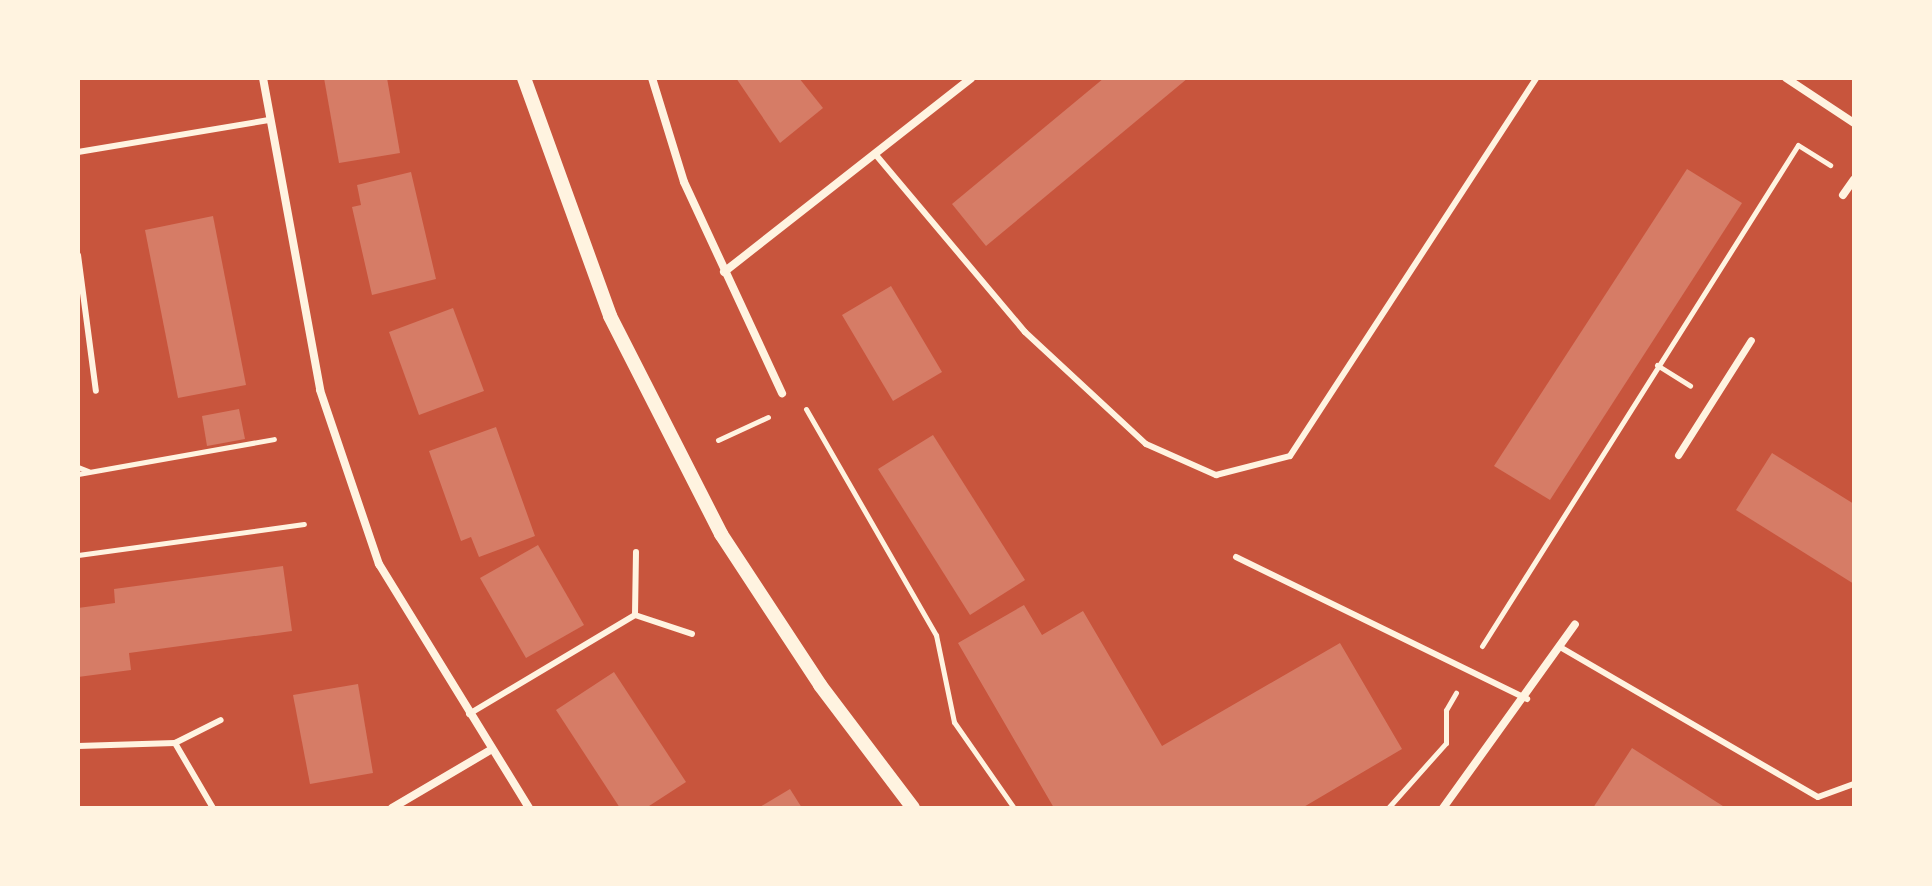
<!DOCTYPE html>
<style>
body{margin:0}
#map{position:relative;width:1932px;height:886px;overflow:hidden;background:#c8553d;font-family:"Space Grotesk",sans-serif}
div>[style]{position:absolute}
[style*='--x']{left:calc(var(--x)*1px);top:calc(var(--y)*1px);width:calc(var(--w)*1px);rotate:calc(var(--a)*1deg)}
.building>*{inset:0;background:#d67c66}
.path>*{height:5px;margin:-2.5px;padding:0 2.5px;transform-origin:2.5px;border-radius:2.5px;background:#fff3e0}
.service>*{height:6px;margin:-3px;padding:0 3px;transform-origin:3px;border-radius:3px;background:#fff3e0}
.pedestrian>*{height:7px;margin:-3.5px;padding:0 3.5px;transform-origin:3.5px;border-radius:3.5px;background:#fff3e0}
.minor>*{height:8px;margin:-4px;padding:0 4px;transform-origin:4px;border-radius:4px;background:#fff3e0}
.tertiary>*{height:14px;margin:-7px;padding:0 7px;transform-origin:7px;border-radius:7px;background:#fff3e0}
span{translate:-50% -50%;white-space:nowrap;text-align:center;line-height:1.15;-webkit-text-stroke:7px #fff3e0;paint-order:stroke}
.frame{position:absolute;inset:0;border:80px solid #fff3e0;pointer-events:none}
</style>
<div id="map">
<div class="building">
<div style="clip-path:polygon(324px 78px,387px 78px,400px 153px,339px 163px)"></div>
<div style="clip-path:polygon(736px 78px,799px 78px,823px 108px,780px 143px)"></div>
<div style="clip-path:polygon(1104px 78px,1188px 78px,986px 246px,952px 204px)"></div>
<div style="clip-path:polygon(1687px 169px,1742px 203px,1550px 500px,1494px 466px)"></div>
<div style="clip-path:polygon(411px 172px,436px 279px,372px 295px,352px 207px,361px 205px,357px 185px)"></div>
<div style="clip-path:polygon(213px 216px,246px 385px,178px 398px,145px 230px)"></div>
<div style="clip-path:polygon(891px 286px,942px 372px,893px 401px,842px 315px)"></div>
<div style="clip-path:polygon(453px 308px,484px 391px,419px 415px,389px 332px)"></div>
<div style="clip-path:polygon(239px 409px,245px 439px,207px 446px,202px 416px)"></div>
<div style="clip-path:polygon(496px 427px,535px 536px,479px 557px,471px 537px,461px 541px,429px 451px)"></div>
<div style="clip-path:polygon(933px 435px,1025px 580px,970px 615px,878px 469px)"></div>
<div style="clip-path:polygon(1772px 453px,1854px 504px,1854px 584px,1736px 510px)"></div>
<div style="clip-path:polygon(538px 545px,584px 625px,526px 658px,480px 578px)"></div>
<div style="clip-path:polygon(283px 566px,292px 631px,129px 653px,131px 670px,78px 677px,78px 608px,115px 603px,114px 589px)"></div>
<div style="clip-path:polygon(1024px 605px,1042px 635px,1083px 611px,1162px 746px,1340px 643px,1402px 749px,1302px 808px,1054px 808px,958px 643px)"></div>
<div style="clip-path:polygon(614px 672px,686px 782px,646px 808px,620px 808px,556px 710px)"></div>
<div style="clip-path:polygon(358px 684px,373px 773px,310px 784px,293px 695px)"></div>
<div style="clip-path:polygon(1632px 748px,1726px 808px,1593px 808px)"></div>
<div style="clip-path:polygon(790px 789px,802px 808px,758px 808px)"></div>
</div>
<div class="path">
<div style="--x:1657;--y:365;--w:39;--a:32"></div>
<div style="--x:806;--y:409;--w:261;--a:60.1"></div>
<div style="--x:936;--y:635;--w:89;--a:78.3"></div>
<div style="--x:954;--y:722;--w:105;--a:55.1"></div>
<div style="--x:718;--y:440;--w:55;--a:-24.7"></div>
<div style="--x:78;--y:467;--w:11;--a:22"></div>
<div style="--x:78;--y:474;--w:199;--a:-10.1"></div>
<div style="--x:78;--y:555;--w:228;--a:-7.8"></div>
<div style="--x:1482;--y:646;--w:592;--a:-57.76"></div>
<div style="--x:1798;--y:145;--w:38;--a:32"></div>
<div style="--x:1388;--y:808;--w:87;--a:-48.3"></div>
<div style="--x:1446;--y:743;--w:33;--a:-90"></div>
<div style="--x:1446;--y:710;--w:20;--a:-60"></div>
</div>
<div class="service">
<div style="--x:78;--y:152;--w:195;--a:-9.5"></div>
<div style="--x:876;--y:155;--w:231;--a:49.9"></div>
<div style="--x:1025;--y:332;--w:165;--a:42.8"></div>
<div style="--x:1146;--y:444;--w:77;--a:23.9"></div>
<div style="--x:1216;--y:475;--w:76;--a:-14.4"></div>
<div style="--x:1290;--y:456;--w:451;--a:-56.9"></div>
<div style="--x:78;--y:255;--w:137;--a:82.5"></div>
<div style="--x:1236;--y:557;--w:324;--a:26"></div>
<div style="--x:635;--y:615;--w:60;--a:18.4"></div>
<div style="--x:1560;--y:647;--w:298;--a:30.2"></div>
<div style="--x:1818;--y:797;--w:38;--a:-20"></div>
<div style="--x:469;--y:714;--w:193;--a:-30.8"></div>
<div style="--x:635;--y:615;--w:63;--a:-89.1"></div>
<div style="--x:175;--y:743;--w:51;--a:-26.6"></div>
<div style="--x:78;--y:746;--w:97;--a:-1.8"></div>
<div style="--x:175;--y:743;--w:75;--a:59.7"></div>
</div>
<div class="pedestrian">
<div style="--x:1678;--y:455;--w:136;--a:-57.6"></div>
</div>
<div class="minor">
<div style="--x:263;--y:78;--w:317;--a:79.6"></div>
<div style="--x:320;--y:390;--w:184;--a:71.3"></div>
<div style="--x:379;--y:564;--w:286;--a:58.4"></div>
<div style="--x:652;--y:78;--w:109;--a:72.9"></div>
<div style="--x:684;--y:182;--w:233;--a:65.1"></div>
<div style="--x:1786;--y:78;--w:82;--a:33.5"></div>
<div style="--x:1843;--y:195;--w:19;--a:-55"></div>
<div style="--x:724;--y:272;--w:314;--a:-38.1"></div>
<div style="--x:392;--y:808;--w:116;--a:-30.5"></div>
<div style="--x:1443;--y:808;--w:226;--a:-54.3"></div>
</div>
<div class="tertiary">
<div style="--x:524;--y:78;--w:253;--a:70.1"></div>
<div style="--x:610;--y:316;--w:245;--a:63"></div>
<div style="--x:721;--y:534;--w:181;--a:56.7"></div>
<div style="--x:820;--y:685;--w:154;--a:52.9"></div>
</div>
<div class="frame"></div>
</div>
